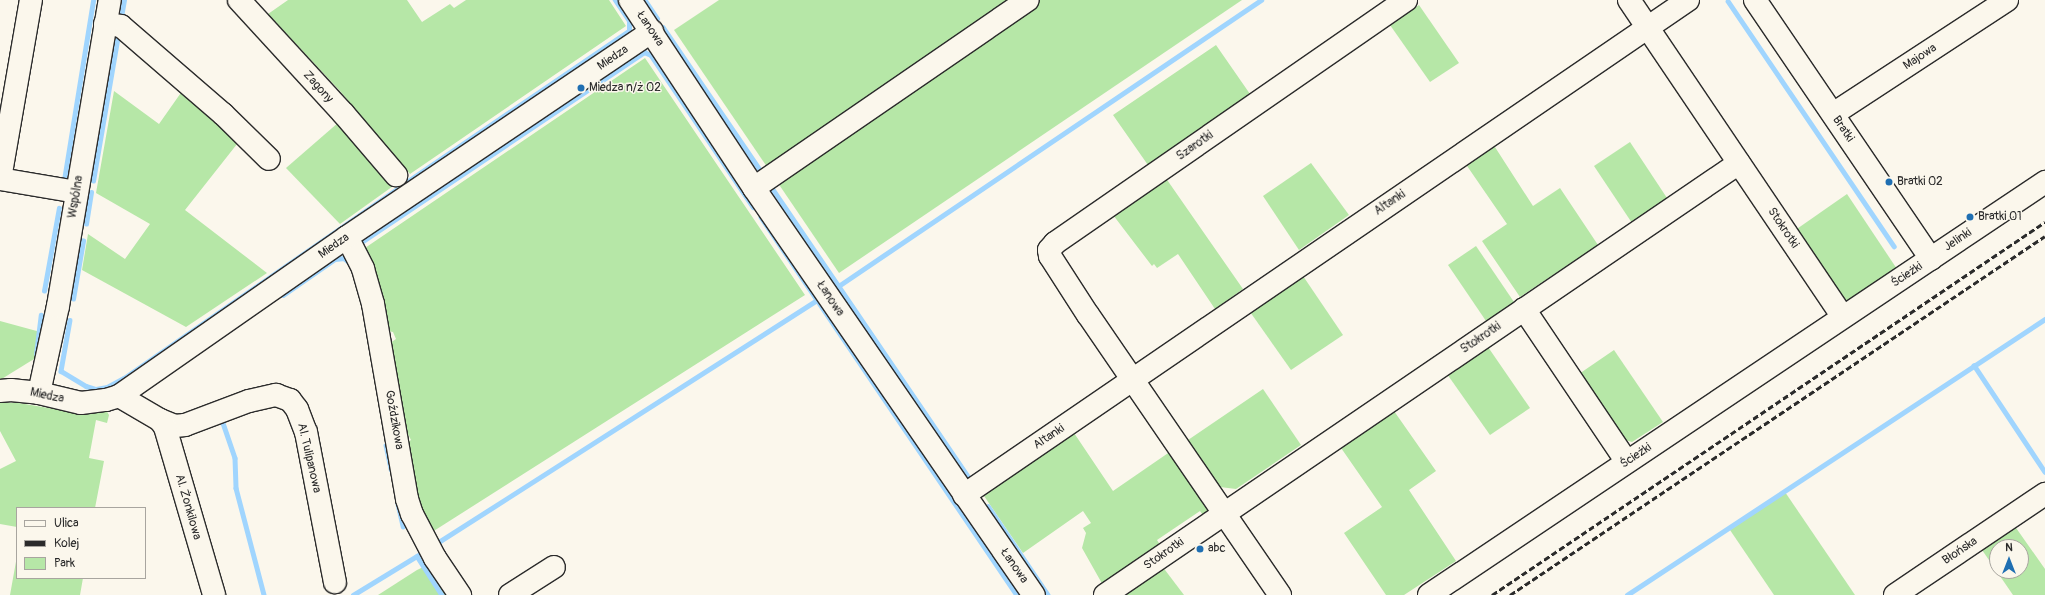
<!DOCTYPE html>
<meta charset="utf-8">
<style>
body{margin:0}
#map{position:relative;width:2045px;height:595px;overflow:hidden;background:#fbf7ec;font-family:Pangolin,sans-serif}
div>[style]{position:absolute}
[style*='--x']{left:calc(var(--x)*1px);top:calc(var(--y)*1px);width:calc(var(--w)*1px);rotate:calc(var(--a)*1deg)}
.green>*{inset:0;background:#b6e7a7}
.stream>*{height:4.5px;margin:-2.25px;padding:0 2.25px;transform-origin:2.25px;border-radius:2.25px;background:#a0d5fe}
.roads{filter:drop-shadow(1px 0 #2b2b2b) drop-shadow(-1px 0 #2b2b2b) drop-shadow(0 1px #2b2b2b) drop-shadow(0 -1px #2b2b2b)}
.minor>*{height:22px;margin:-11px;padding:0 11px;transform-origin:11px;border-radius:11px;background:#fbf7ec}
.rail>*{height:3px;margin-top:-1.5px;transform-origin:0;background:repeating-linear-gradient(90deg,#2b2b2b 0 6px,transparent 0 9px)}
.dots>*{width:11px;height:11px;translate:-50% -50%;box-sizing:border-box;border:2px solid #fbf7ec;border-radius:50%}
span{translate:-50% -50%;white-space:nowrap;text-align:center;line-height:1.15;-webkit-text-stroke:3px #fbf7ec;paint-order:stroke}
.street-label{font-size:12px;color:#2b2b2b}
.poi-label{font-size:12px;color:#2b2b2b}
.left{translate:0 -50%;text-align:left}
.legend{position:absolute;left:16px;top:507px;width:130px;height:72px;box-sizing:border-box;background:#fbf7ec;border:1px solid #a8a59f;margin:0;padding:5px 7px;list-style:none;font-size:12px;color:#2b2b2b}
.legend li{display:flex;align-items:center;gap:8px;height:20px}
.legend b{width:20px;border:1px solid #a8a59f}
.north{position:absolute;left:1989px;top:539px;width:40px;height:40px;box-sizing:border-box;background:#fbf7ec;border:1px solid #a8a59f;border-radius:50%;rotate:0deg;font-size:11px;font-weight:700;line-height:16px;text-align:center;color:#2b2b2b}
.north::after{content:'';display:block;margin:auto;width:14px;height:18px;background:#1f6fb2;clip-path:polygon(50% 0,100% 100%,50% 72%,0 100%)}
</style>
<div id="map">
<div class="green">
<div style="clip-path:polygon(288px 0,407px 0,422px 22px,450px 4px,454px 8px,466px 0,609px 0,626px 26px,410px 174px,340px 91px,268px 14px)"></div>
<div style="clip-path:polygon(719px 0,1242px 0,839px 273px,674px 30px)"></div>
<div style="clip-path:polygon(1419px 5px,1459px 63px,1430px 82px,1390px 25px)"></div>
<div style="clip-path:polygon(1216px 45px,1250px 94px,1200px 129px,1150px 168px,1113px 115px)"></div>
<div style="clip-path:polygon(645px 58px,805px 295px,429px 534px,417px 508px,408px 442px,411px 440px,406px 430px,387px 345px,396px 339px,393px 332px,388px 331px,362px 250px)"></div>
<div style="clip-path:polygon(185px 87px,241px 139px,185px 210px,267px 273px,186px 327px,82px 270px,88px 234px,125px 259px,150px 224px,96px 193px,114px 91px,159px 124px)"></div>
<div style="clip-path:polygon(339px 122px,396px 184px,340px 224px,286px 168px)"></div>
<div style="clip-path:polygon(1630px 142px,1667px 198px,1632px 223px,1594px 166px)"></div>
<div style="clip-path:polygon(1493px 144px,1533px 206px,1560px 188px,1598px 245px,1520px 297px,1482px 241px,1507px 224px,1465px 163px)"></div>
<div style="clip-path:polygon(1311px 163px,1349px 215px,1299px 250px,1263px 196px)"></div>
<div style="clip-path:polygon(1163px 174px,1243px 289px,1215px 309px,1178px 254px,1157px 268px,1154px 264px,1152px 266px,1110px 211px)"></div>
<div style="clip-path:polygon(1847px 194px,1897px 269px,1846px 304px,1791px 233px)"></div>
<div style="clip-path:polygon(1476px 246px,1514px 302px,1486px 321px,1448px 265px)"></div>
<div style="clip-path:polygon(1301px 273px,1343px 335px,1291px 370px,1248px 309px)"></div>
<div style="clip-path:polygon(0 321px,44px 333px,39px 352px,34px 359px,0 380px)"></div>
<div style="clip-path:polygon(1488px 347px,1530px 408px,1490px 435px,1447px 374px)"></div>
<div style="clip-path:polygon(1614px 350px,1663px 422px,1632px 442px,1618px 438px,1576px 376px)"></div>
<div style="clip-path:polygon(1263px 389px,1301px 445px,1236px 489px,1220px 487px,1188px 440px)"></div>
<div style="clip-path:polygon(0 402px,19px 403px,78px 413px,106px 410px,109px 415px,107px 423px,96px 420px,89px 458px,104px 461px,95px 508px,17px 508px,17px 527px,0 524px,0 469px,16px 461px,0 431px)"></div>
<div style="clip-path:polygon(1394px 411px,1436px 471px,1409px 490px,1456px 561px,1404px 595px,1386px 595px,1344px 533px,1382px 507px,1339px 445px)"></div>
<div style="clip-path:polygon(1072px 430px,1113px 491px,1174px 449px,1210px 505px,1210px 515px,1205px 518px,1200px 511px,1157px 540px,1162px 548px,1104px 587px,1082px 548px,1086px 533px,1083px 528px,1091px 523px,1083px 511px,1023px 553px,982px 493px)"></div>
<div style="clip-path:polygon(1785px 492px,1855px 595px,1774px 595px,1730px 530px)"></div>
<div style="clip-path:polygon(evenodd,2014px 525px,2045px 569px,2045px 595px,2013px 595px,1980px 547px,2014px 525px,1997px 547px,2021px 547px,2021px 571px,1997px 571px,1997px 547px)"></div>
<div style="clip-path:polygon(17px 556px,17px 578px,83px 578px,80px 595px,10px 595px)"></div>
<div style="clip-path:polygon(438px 560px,460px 595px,378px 595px,417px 570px)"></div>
<div style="clip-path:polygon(1162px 566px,1184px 595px,1122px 595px)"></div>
</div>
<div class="stream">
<div style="--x:645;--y:0;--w:22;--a:56"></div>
<div style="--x:1728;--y:1;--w:296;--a:55.9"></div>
<div style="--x:121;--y:17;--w:17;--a:-80"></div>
<div style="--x:663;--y:27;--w:178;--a:55.8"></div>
<div style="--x:64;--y:180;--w:182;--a:-80.8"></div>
<div style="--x:93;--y:181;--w:148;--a:-80.3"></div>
<div style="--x:405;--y:183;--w:271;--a:-34.2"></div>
<div style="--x:629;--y:31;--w:10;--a:-90"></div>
<div style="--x:629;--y:21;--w:25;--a:-124"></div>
<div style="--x:770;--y:185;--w:352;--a:55.8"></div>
<div style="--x:761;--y:217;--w:457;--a:55.9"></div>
<div style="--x:86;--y:224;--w:32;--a:-81"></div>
<div style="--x:363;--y:241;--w:339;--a:-33.9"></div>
<div style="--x:644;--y:52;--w:8;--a:23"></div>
<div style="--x:651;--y:55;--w:183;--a:56.1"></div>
<div style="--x:837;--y:287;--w:512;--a:-34.09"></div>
<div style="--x:44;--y:291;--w:84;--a:-79.8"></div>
<div style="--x:283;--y:295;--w:63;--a:-34.7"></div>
<div style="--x:335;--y:259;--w:9;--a:-6"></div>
<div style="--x:344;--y:258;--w:6;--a:39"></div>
<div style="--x:73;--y:299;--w:59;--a:-80.2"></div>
<div style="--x:70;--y:320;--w:52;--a:100"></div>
<div style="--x:61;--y:371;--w:29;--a:31"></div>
<div style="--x:86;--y:386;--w:10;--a:17"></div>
<div style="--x:96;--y:389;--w:11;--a:-10"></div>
<div style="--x:107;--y:387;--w:19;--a:-28"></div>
<div style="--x:124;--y:378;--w:331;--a:-34.7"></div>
<div style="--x:36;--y:354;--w:39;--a:-83"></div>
<div style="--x:1974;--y:365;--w:128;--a:56.4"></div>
<div style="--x:221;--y:417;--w:43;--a:71.1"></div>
<div style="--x:235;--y:458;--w:30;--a:88"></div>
<div style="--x:236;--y:488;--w:111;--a:75.3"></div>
<div style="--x:386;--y:445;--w:25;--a:78"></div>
<div style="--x:398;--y:504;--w:23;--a:77"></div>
<div style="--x:988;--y:506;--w:107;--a:56"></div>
<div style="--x:434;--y:545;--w:458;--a:-32.6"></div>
<div style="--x:417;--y:556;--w:46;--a:57.3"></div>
<div style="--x:353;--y:595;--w:84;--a:-31.4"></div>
<div style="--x:1627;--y:595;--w:501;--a:-33.44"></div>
</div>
<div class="roads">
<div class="minor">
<div style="--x:239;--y:0;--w:154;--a:47.4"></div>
<div style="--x:343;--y:113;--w:82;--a:49.5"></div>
<div style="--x:630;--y:0;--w:225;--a:56.6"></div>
<div style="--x:754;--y:188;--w:494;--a:55.5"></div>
<div style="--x:1629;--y:0;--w:382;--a:56"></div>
<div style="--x:1755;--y:0;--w:313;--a:55.8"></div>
<div style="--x:105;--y:24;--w:16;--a:7"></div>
<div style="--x:121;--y:26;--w:135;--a:40.8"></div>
<div style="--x:223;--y:114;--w:64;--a:44.4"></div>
<div style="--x:1833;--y:114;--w:208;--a:-33.2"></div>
<div style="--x:0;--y:179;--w:182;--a:-80.2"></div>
<div style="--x:0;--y:179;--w:78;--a:9.6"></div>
<div style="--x:754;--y:188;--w:332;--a:-34.5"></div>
<div style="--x:347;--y:237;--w:36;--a:63"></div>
<div style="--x:363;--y:269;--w:36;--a:74"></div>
<div style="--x:373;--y:304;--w:198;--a:80.1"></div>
<div style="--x:407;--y:499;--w:16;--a:72"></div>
<div style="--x:412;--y:514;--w:50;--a:62.4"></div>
<div style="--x:435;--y:558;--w:45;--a:56"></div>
<div style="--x:1524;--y:309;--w:184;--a:56.1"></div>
<div style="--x:0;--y:391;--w:11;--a:-5"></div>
<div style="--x:11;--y:390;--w:28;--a:6"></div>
<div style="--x:39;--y:393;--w:43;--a:13.4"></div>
<div style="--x:81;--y:403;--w:25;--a:-7"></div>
<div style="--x:106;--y:400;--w:14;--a:-17"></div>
<div style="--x:119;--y:396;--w:278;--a:-34.9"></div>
<div style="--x:347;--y:237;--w:368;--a:-34"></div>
<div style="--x:39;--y:393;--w:89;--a:-77.7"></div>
<div style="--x:58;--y:306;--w:310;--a:-80.4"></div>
<div style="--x:119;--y:396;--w:48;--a:30.3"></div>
<div style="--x:160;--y:420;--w:16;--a:22"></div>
<div style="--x:175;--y:426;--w:10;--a:-6"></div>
<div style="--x:185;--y:425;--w:68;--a:-20.6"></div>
<div style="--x:249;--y:401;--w:28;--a:-13"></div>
<div style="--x:276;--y:395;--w:15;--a:20"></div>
<div style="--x:290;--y:400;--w:11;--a:52"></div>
<div style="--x:297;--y:409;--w:25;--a:69"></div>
<div style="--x:306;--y:432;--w:153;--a:79.1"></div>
<div style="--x:160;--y:420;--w:9;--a:54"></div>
<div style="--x:165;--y:427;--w:175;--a:73.7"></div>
<div style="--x:964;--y:495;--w:877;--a:-34.36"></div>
<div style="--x:510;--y:595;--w:52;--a:-32.5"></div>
<div style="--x:1105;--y:595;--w:767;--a:-34.27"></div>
<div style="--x:1280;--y:595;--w:340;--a:-124.4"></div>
<div style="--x:1088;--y:315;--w:70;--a:-122.8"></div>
<div style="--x:1050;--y:256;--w:6;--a:-99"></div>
<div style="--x:1049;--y:250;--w:9;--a:-49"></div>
<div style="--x:1055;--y:243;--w:427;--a:-34.7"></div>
<div style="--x:1429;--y:595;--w:742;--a:-33.84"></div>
<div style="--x:1895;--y:595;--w:181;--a:-34"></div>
</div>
</div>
<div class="rail">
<div style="--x:1492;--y:595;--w:667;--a:-34"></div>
<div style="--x:1510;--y:595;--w:644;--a:-33.86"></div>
</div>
<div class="dots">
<div style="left:581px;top:88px;background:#1f6fb2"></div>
<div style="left:1889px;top:182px;background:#1f6fb2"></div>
<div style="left:1970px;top:217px;background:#1f6fb2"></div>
<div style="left:1200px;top:549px;background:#1f6fb2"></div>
</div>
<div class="street-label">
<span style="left:650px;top:29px;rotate:56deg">Łanowa</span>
<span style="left:1920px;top:57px;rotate:-33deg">Majowa</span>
<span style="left:613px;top:58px;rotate:-34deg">Miedza</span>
<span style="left:318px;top:87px;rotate:48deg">Zagony</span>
<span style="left:1843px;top:129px;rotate:56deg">Bratki</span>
<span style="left:1195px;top:146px;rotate:-35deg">Szarotki</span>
<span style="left:76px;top:197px;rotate:-80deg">Wspólna</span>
<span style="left:1390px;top:203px;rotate:-34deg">Altanki</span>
<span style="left:1783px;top:228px;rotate:56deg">Stokrotki</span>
<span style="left:1958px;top:240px;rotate:-34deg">Jelinki</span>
<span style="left:334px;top:246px;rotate:-35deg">Miedza</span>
<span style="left:1907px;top:275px;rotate:-34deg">Ścieżki</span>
<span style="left:830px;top:299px;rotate:56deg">Łanowa</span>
<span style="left:1481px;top:338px;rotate:-34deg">Stokrotki</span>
<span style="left:47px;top:396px;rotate:12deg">Miedza</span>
<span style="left:394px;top:420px;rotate:80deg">Goździkowa</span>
<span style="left:1049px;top:437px;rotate:-34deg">Altanki</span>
<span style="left:1636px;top:456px;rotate:-34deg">Ścieżki</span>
<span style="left:309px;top:458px;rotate:77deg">Al. Tulipanowa</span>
<span style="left:188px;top:507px;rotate:74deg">Al. Żonkilowa</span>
<span style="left:1960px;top:551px;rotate:-34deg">Błońska</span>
<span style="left:1164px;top:554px;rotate:-35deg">Stokrotki</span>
<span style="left:1014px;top:566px;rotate:55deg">Łanowa</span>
</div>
<div class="poi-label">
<span class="left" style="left:589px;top:88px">Miedza n/ż 02</span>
<span class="left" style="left:1897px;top:182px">Bratki 02</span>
<span class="left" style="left:1978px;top:217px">Bratki 01</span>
<span class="left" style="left:1208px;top:549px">abc</span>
</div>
<ul class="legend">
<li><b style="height:5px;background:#fbf7ec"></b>Ulica</li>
<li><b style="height:5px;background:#2b2b2b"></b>Kolej</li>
<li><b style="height:11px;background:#b6e7a7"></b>Park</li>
</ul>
<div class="north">N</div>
</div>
